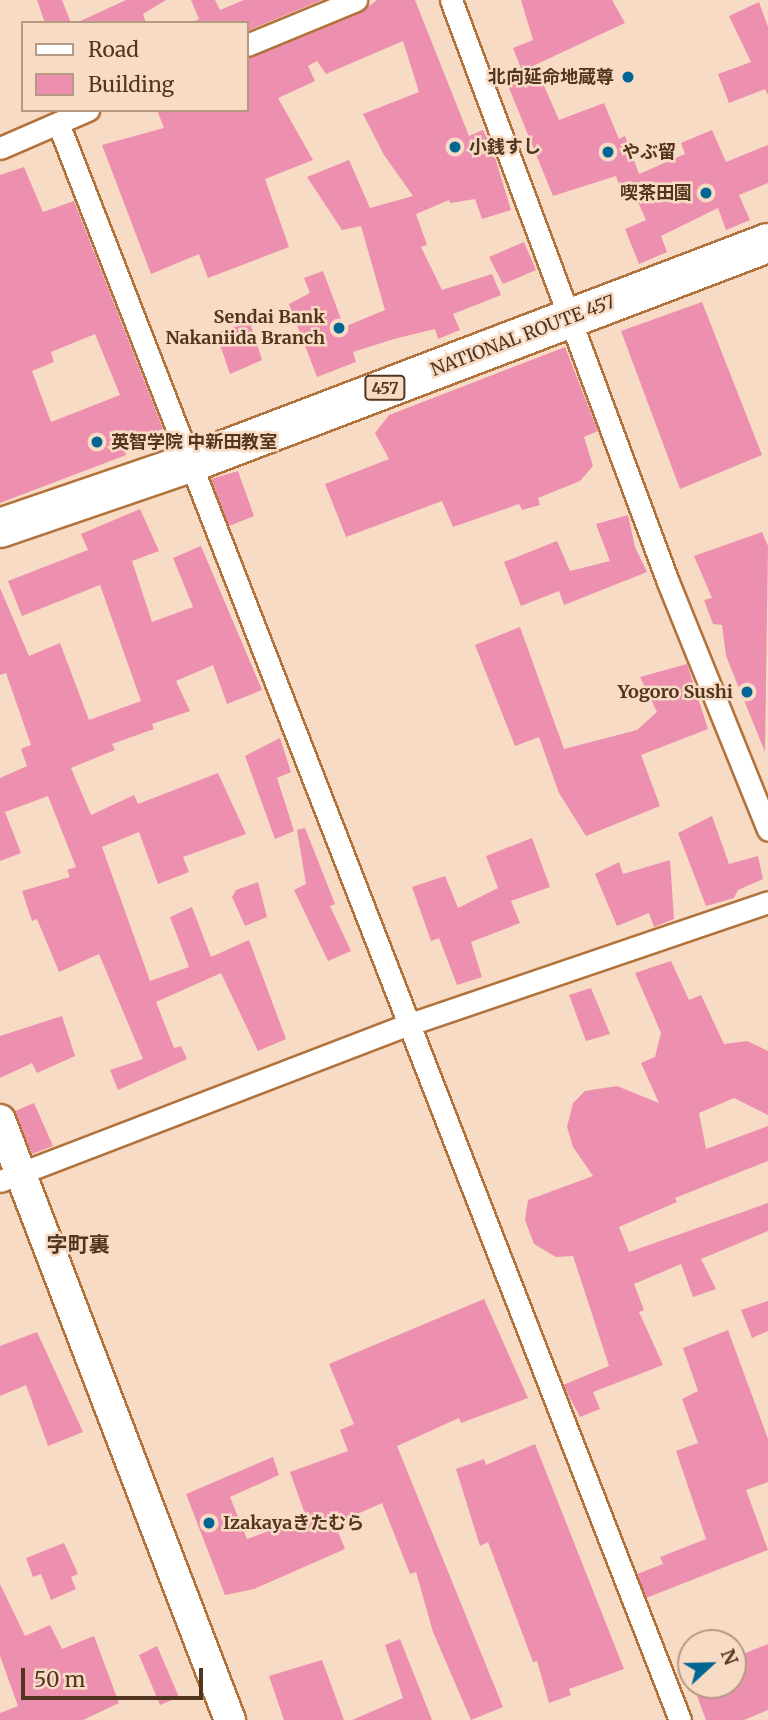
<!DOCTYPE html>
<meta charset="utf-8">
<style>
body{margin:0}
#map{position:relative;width:768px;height:1720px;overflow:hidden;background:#f7dbc5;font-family:Merriweather,"Noto Sans JP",serif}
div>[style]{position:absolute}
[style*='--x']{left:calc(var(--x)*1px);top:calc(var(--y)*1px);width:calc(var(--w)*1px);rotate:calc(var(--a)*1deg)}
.building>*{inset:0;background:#ed90af}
.roads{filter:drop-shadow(2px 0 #b2723c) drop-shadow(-2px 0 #b2723c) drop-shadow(0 2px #b2723c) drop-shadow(0 -2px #b2723c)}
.street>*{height:21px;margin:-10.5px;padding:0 10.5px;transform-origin:10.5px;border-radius:10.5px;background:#fff}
.secondary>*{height:30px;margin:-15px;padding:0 15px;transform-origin:15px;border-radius:15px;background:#fff}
.highway>*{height:38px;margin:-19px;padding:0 19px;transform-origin:19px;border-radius:19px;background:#fff}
.dots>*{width:19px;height:19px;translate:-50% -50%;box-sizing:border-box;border:4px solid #f7dbc5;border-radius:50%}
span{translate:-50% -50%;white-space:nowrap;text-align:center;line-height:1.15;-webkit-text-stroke:5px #f7dbc5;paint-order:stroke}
.shield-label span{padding:2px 5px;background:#f7dbc5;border:2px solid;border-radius:5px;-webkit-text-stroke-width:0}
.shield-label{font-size:16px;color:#51351e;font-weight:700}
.poi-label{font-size:18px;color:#51351e;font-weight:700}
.right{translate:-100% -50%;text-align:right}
.left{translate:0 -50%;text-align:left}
.street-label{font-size:18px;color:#51351e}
.quarter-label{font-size:21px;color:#51351e;font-weight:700}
.legend{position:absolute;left:21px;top:21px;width:228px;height:91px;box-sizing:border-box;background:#f7dbc5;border:2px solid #b59982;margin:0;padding:9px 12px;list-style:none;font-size:21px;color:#51351e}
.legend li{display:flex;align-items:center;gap:14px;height:35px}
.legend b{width:35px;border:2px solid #b59982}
.north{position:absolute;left:677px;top:1629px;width:70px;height:70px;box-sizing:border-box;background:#f7dbc5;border:2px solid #b59982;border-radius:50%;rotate:68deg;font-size:19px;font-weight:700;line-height:28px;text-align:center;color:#51351e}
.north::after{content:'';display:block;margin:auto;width:24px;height:32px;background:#036594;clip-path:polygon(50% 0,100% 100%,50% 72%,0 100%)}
.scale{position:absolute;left:21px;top:1668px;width:182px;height:32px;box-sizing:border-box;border:4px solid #51351e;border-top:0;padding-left:9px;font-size:21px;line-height:24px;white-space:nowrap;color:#51351e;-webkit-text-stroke:5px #f7dbc5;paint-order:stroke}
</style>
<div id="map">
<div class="building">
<div style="clip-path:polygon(37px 0,62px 0,71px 23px,45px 23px)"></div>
<div style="clip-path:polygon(126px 0,166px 0,143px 14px,146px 23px,76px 23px)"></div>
<div style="clip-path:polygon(191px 0,215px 0,220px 10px,244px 0,322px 0,247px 31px,247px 23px,190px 23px,199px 19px)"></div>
<div style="clip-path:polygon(377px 0,415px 0,469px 136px,483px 130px,493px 151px,511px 210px,482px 219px,475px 199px,450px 203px,449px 200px,416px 214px,427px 245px,421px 247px,442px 290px,492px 274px,501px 295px,453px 314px,460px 330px,438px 339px,435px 329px,394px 339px,353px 352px,356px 362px,317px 377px,289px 304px,310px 293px,304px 278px,323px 271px,344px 327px,385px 310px,361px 226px,342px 230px,307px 177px,349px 160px,370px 208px,413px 196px,384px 155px,363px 114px,419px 92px,403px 41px,326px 74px,317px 61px,308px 66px,315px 81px,278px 98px,313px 160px,265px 179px,289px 247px,208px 278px,199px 254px,151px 274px,102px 145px,164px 128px,157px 110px,247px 110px,247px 58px,361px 12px)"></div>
<div style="clip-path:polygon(521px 0,612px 0,625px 23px,522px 71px,513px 48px,533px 40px)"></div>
<div style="clip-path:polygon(759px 2px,768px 27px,768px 95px,765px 89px,729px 103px,718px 74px,751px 62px,729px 16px)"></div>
<div style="clip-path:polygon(538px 72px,559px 120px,604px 103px,619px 139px,625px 136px,639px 174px,685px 154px,681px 143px,712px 130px,726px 162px,768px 145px,768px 183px,739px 195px,750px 220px,726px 230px,718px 208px,661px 236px,667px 252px,639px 264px,625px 229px,646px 220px,631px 186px,621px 190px,616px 176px,553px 196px,507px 83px)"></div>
<div style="clip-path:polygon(evenodd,24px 167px,43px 212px,74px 201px,163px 429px,123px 444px,126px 455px,0 503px,0 175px,24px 167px,95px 334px,120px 395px,51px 422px,32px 371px,54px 362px,51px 352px,95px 334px)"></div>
<div style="clip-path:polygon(524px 242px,536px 270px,503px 284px,489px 257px)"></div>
<div style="clip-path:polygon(702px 302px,762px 455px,680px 489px,621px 331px)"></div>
<div style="clip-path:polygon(250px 322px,262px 360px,230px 374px,216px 333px)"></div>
<div style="clip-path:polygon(565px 347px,598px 431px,584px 437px,593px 466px,580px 481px,538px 498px,540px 505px,522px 510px,519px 504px,453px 527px,442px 501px,346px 537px,325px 484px,389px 459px,375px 433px,389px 415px)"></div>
<div style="clip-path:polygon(238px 471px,254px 516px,229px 526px,211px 479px)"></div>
<div style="clip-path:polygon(140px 509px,159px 551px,132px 561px,152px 622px,193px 607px,173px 558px,201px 546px,262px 690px,227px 704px,213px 665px,176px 681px,190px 711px,152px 724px,154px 729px,112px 744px,115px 750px,71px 768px,91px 815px,134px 795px,138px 804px,218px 773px,246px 834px,183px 857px,189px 872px,158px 884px,139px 832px,102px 847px,150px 981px,189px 967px,170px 917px,192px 907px,211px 957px,249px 940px,286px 1039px,258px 1051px,221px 973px,156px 1002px,174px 1048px,181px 1046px,187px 1059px,118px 1090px,110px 1070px,143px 1059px,99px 954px,59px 972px,37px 919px,32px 921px,22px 891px,70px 877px,67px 870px,76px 867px,48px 796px,5px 812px,21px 853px,0 861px,0 778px,27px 766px,21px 749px,31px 745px,6px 673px,0 675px,0 588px,29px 656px,60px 643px,89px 720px,141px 701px,100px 585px,22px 616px,8px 581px,88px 550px,81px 534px)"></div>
<div style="clip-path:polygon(628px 515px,635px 547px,647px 572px,564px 605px,559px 591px,521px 606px,504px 562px,557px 541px,570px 571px,610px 561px,596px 524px)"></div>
<div style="clip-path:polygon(762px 532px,768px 546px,765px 752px,726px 656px,722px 625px,713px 624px,704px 600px,712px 598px,694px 556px)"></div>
<div style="clip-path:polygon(520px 627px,564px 749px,637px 730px,657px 712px,640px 677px,687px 664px,708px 729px,641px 755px,660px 806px,586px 836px,559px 793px,539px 737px,515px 746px,475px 645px)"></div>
<div style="clip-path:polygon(280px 738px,291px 772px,277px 778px,294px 831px,275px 839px,245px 756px)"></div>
<div style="clip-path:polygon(712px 816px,729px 864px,758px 856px,763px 879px,738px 890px,734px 898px,706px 906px,678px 833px)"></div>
<div style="clip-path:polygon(305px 828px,335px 904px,330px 906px,351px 951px,328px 961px,294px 890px,306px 884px,297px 830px)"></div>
<div style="clip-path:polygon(532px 838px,550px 887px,511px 901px,520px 923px,471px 942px,482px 977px,457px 985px,439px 938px,431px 941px,412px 887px,445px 876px,458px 908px,498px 888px,486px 856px)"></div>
<div style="clip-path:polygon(670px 860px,674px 919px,654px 927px,649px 913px,617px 926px,595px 874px,619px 862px,623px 874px)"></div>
<div style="clip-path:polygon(258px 882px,267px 917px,245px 926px,232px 897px,236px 890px)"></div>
<div style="clip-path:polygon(671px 961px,689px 1000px,701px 995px,724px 1044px,747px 1041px,768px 1051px,768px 1115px,734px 1098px,699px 1113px,706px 1149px,768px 1126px,768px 1161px,675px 1198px,677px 1202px,619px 1227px,629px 1252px,768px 1203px,768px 1231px,701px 1259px,716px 1289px,693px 1297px,681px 1264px,634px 1284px,644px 1310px,639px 1312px,663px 1365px,593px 1392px,600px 1409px,580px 1417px,563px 1385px,609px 1366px,573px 1256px,556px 1257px,534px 1244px,525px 1220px,528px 1200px,593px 1176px,573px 1147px,567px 1127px,573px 1103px,585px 1091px,617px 1086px,659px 1103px,641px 1063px,655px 1057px,661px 1033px,635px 973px)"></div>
<div style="clip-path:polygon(591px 988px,610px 1034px,586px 1041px,569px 995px)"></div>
<div style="clip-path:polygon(62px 1016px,75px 1056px,37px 1073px,32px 1063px,0 1078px,0 1036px)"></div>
<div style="clip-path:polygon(34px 1103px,53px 1146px,32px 1154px,15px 1111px)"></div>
<div style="clip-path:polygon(484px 1299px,528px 1398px,461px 1423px,459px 1418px,397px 1446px,503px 1707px,471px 1720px,433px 1632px,416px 1572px,410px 1574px,382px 1503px,335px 1524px,345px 1549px,254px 1589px,225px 1595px,186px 1494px,273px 1457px,279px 1475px,230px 1497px,247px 1539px,306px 1517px,290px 1472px,348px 1451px,340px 1430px,354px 1424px,329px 1364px)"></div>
<div style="clip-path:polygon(768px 1301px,768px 1331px,752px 1338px,741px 1310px)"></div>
<div style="clip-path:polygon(728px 1330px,768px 1439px,768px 1482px,746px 1490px,768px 1550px,646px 1598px,637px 1574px,663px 1564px,660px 1557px,706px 1539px,676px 1451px,698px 1443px,682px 1399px,698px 1391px,683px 1348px)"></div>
<div style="clip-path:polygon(37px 1332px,83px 1432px,48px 1446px,26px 1385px,0 1396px,0 1346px)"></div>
<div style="clip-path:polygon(535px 1444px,624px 1669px,569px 1689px,571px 1695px,549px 1703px,537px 1661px,533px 1662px,488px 1542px,480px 1546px,456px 1469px,484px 1459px,486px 1465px)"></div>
<div style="clip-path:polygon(64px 1543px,78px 1574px,71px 1577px,76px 1589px,51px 1600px,41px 1574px,33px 1577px,26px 1558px)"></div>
<div style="clip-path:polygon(0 1584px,25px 1636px,50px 1625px,62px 1649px,94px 1636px,119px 1703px,83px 1720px,0 1720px,0 1713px,18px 1706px,0 1656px)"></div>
<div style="clip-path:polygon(400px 1639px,432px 1720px,352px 1720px,403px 1698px,385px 1645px)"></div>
<div style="clip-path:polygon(768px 1644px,768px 1710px,744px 1720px,706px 1720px,693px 1685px,733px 1685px,733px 1658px)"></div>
<div style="clip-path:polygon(157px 1646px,179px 1697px,160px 1705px,139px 1655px)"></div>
<div style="clip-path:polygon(322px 1660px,344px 1720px,284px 1720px,269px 1676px)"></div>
</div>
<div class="roads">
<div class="street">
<div style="--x:451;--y:0;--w:621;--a:69.55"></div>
<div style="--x:668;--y:582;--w:267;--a:68"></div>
<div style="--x:247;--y:45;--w:118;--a:-22.4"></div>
<div style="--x:58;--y:123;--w:1714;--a:68.72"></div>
<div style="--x:0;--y:148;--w:96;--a:-23.4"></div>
<div style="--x:0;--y:1181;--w:436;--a:-21"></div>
<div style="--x:407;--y:1025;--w:381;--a:-18.8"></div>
</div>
<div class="secondary">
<div style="--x:0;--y:1120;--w:643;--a:69.03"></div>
</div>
<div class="highway">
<div style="--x:0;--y:528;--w:201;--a:-18.9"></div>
<div style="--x:190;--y:463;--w:618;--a:-20.84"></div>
</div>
</div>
<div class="dots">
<div style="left:628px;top:77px;background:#036594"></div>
<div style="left:455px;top:147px;background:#036594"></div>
<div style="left:608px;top:152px;background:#036594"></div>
<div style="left:706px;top:193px;background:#036594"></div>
<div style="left:339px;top:328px;background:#036594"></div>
<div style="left:97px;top:442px;background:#036594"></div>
<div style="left:747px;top:692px;background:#036594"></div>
<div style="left:209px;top:1523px;background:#036594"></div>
</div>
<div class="shield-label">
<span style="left:385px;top:388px">457</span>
</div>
<div class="poi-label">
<span class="right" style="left:614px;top:77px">北向延命地蔵尊</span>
<span class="left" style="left:469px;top:147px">小銭すし</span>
<span class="left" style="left:622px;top:152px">やぶ留</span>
<span class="right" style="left:692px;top:193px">喫茶田園</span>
<span class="right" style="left:325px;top:328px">Sendai Bank<br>Nakaniida Branch</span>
<span class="left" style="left:111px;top:442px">英智学院 中新田教室</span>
<span class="right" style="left:733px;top:692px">Yogoro Sushi</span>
<span class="left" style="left:223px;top:1523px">Izakayaきたむら</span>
</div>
<div class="street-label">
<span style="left:523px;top:336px;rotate:-21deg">NATIONAL ROUTE 457</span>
</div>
<div class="quarter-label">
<span style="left:78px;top:1245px">字町裏</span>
</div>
<ul class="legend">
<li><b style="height:9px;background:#fff"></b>Road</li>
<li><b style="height:19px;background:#ed90af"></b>Building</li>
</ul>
<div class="north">N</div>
<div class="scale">50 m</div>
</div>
